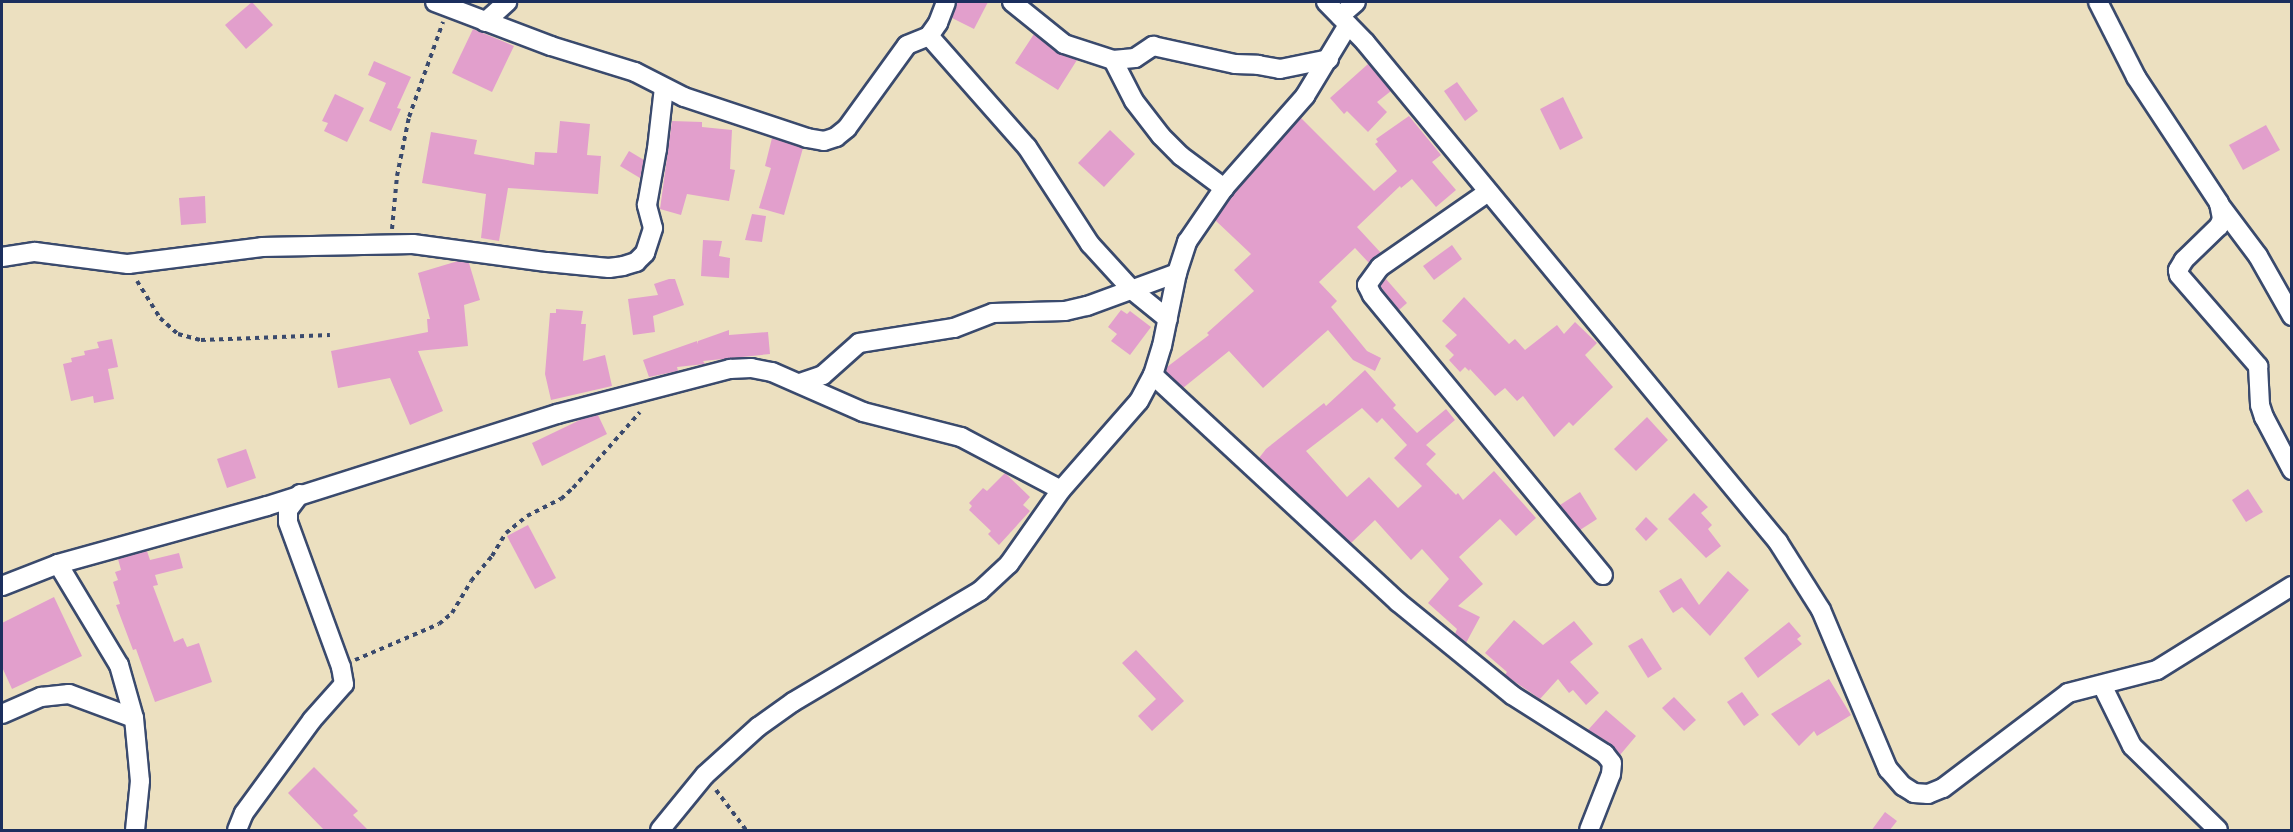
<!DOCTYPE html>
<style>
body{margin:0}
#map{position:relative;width:2293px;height:832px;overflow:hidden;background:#ece0c0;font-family:"Old Standard TT",serif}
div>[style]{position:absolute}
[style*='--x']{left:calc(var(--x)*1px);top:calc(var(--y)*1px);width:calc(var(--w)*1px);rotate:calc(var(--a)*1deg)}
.building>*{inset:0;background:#e29fcc}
.path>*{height:4px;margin-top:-2px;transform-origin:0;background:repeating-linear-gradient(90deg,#3a4a6d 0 4.5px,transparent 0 9px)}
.roads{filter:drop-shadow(2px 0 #3a4a6d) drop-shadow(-2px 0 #3a4a6d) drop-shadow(0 2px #3a4a6d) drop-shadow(0 -2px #3a4a6d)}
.minor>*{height:18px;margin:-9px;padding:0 9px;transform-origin:9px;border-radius:9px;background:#fff}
span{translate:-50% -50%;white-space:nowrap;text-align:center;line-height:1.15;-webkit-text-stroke:4.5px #f7f3e8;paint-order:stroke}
.frame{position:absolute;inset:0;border:3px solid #1b2f5e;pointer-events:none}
</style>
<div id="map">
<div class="building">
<div style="clip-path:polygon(252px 2px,273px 25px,246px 49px,225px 25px)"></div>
<div style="clip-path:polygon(957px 2px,988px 2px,974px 29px,952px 18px)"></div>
<div style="clip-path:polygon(473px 29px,514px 46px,492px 92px,452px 73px)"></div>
<div style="clip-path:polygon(1034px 34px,1057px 53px,1077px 60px,1058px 90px,1015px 63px)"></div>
<div style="clip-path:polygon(374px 61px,411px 77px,397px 108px,401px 109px,391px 131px,369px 121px,386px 83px,368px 75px)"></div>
<div style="clip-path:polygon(1368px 64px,1391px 91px,1377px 102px,1387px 112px,1368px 132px,1347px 111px,1344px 114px,1330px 98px)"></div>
<div style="clip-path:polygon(1457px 82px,1478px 111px,1465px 121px,1444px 91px)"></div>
<div style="clip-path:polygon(335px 94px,364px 108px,347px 142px,324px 131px,328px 123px,322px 121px)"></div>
<div style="clip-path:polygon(1563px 97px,1583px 138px,1560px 150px,1540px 109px)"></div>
<div style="clip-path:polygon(1409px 116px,1441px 155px,1432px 162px,1456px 190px,1436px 207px,1412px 179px,1401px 188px,1400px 186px,1357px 227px,1381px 253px,1369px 263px,1355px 248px,1319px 282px,1337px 301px,1331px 307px,1367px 351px,1381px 358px,1375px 371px,1353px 360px,1328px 330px,1263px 388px,1229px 351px,1183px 388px,1166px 372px,1167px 367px,1209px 335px,1207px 333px,1254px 291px,1234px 270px,1251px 254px,1215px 220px,1232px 196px,1301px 118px,1374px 191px,1397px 171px,1375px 144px,1378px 142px,1376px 139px)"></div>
<div style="clip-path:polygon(560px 121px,590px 124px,587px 155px,601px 156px,598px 194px,508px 188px,499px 241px,481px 238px,486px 194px,422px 183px,431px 132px,477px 140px,474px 154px,534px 165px,535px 152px,557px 153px)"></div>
<div style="clip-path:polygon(672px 121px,702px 122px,702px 127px,732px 130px,730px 169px,735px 170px,729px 201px,687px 194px,681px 215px,660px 209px)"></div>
<div style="clip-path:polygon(2266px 125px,2280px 150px,2243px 170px,2229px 145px)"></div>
<div style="clip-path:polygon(1110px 130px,1135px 154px,1104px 187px,1078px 163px)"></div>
<div style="clip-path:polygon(772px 138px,803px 148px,784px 215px,759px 208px,771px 168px,765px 166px)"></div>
<div style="clip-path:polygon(629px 151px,644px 160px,640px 178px,620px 166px)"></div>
<div style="clip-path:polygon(205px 196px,206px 223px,181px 225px,179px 198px)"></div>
<div style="clip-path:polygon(752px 214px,766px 216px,762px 242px,745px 240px)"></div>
<div style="clip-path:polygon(703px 240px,722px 241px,719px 256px,730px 258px,729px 278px,701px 276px)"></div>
<div style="clip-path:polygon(1452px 245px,1462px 259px,1434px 280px,1423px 266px)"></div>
<div style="clip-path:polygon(458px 261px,469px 263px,480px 300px,464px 305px,468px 346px,418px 351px,443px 411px,410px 425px,390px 378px,338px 388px,331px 351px,428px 332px,427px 319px,430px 319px,418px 273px)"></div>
<div style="clip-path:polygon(669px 279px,675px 279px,684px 305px,653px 316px,655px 332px,633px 335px,628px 299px,658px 295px,654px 284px)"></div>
<div style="clip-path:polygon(1386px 279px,1407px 303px,1399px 310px,1380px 286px)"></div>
<div style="clip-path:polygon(1464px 297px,1509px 344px,1515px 339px,1525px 350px,1557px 325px,1564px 334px,1575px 322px,1597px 343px,1585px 355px,1613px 387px,1573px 426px,1569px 422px,1554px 437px,1523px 396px,1517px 401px,1505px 388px,1495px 396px,1470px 369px,1469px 371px,1465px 367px,1460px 372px,1449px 360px,1454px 355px,1445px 346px,1457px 335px,1442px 321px)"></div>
<div style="clip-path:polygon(556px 309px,583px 311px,581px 324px,586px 324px,583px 361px,605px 355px,612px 386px,551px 400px,545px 374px,550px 313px,556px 313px)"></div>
<div style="clip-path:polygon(1121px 310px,1127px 314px,1130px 311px,1151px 327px,1130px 355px,1111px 341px,1117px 334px,1108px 327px)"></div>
<div style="clip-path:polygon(729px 330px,729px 335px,768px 332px,770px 354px,703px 361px,705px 364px,677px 367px,678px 371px,649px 377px,643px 360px,697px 341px,698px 344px,698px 341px)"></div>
<div style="clip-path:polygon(112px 339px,118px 367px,108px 369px,114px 399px,94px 403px,93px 396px,71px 401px,63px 364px,72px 362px,71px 358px,85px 355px,84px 351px,99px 348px,97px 342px)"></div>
<div style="clip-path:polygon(evenodd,1365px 370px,1396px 405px,1393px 408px,1417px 433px,1446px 409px,1455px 420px,1426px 445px,1436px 454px,1426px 464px,1456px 495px,1458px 493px,1463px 500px,1494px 471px,1536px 518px,1516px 536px,1500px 519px,1459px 557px,1483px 584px,1458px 606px,1480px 617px,1466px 643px,1455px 634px,1457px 629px,1428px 603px,1449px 579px,1422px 549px,1411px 560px,1375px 520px,1351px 543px,1259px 458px,1266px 449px,1324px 403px,1326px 406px,1365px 370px,1362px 408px,1377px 423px,1382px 418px,1407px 445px,1394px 458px,1422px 486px,1398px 508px,1369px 477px,1347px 497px,1306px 451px,1362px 408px)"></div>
<div style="clip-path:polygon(598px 415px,607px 434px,542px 466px,532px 443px,582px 419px)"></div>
<div style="clip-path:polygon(1647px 417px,1668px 440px,1636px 471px,1614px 449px)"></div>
<div style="clip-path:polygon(246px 449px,256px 478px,227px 488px,217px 459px)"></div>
<div style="clip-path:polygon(1005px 473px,1030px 497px,1023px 505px,1030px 511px,999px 545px,988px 534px,991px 531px,969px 510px,972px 506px,969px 503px,983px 488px,987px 491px)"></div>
<div style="clip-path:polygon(2248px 489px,2263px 512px,2246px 522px,2232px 500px)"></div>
<div style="clip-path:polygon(1580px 492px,1597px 519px,1580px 530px,1560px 505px)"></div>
<div style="clip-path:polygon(1694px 493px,1708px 507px,1701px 513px,1712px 525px,1708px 529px,1721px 546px,1706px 558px,1668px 519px)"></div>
<div style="clip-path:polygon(1646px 517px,1658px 529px,1646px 541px,1635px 529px)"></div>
<div style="clip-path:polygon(528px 525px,556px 578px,535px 589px,507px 536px)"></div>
<div style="clip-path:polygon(147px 551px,150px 560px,179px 553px,183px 568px,155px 575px,158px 585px,153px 586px,174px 642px,183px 638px,187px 647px,199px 643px,212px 682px,155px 702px,136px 649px,133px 650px,116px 605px,120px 604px,113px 582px,118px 580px,115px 572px,121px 570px,118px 559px)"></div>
<div style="clip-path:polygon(1728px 571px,1749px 590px,1710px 636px,1682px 607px,1673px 613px,1659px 591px,1681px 578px,1699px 605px)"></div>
<div style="clip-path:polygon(54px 597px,82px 656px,12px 689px,2px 667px,2px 623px)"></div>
<div style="clip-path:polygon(1514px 620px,1543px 645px,1574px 621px,1593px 644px,1570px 662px,1599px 693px,1586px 705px,1573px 690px,1569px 693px,1558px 679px,1540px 699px,1505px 675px,1507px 672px,1485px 653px)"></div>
<div style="clip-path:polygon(1789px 622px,1801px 636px,1797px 639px,1802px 644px,1758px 678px,1744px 658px)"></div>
<div style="clip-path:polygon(1642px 638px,1662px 669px,1648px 678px,1628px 646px)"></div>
<div style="clip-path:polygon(1136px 650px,1184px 701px,1152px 731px,1138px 716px,1156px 699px,1122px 663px)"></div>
<div style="clip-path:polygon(1829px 679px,1851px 715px,1817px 736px,1814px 731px,1799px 746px,1771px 714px)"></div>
<div style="clip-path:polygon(1742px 692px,1759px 715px,1744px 726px,1727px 702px)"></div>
<div style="clip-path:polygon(1674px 697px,1696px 720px,1684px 731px,1662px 708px)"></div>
<div style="clip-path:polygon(1606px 710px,1636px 736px,1620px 755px,1611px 744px,1588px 730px)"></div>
<div style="clip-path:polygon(314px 767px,358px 811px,353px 815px,369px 831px,325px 831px,288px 793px)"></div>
<div style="clip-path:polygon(1885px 812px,1897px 821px,1889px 831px,1871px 831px)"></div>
</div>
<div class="path">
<div style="--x:392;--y:229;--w:53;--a:-84.6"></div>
<div style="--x:397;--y:176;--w:60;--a:-78.5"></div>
<div style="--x:409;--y:117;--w:101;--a:-70.3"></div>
<div style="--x:137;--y:281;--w:44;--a:58.1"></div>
<div style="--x:160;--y:318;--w:24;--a:42"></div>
<div style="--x:178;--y:334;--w:24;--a:15"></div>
<div style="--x:201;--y:340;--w:129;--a:-2.2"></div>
<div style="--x:355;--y:660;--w:91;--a:-23.2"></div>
<div style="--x:439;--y:624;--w:17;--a:-40"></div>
<div style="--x:452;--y:613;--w:37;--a:-59"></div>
<div style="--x:471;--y:581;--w:33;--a:-50"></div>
<div style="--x:492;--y:556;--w:27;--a:-59"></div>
<div style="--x:506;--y:533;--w:27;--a:-39"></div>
<div style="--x:527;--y:516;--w:38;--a:-27"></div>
<div style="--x:561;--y:499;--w:16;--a:-43"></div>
<div style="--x:573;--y:488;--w:101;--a:-48.6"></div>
<div style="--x:716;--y:790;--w:50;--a:53.1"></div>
</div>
<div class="roads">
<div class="minor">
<div style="--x:435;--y:2;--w:124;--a:20.8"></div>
<div style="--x:551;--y:46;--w:88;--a:17.2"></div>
<div style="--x:635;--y:72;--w:55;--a:27"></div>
<div style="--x:684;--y:97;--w:130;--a:18.4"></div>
<div style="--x:807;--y:138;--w:17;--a:10"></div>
<div style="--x:824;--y:141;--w:13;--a:-18"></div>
<div style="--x:836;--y:137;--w:14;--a:-39"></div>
<div style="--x:847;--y:128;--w:102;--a:-54.1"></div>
<div style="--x:907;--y:45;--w:24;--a:-22"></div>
<div style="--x:929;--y:36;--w:16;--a:-55"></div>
<div style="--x:938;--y:23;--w:22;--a:-69"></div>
<div style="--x:1012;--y:2;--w:67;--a:38.9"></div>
<div style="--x:1064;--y:44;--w:52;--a:18.1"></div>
<div style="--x:1113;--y:60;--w:46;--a:62.9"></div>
<div style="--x:1134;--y:101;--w:44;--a:52.4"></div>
<div style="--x:1161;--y:136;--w:28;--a:45"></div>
<div style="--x:1181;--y:156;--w:54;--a:36.7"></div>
<div style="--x:1326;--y:2;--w:56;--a:45.7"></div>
<div style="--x:1365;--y:42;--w:649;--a:50.44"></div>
<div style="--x:1778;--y:542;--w:80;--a:57.7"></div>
<div style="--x:1821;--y:610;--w:173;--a:67.2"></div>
<div style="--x:1888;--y:769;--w:23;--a:49"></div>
<div style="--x:1903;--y:786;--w:13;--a:32"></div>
<div style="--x:1914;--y:793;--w:14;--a:4"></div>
<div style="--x:1928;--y:794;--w:16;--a:-22"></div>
<div style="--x:1943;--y:788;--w:157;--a:-37.2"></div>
<div style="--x:2068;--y:693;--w:92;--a:-14.5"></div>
<div style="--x:2157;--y:670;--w:159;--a:-31.9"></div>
<div style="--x:2098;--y:2;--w:84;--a:63.1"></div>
<div style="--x:2136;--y:77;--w:151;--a:56.6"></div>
<div style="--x:2219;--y:203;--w:16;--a:79"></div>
<div style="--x:2222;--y:219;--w:8;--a:113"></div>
<div style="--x:2219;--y:226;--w:49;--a:135.8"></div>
<div style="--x:2184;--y:260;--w:12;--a:121"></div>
<div style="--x:2178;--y:270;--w:5;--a:79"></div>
<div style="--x:2179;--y:275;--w:121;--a:49"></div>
<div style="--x:2258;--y:366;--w:39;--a:87"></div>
<div style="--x:2260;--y:405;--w:13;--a:72"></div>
<div style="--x:2264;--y:417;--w:60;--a:62.2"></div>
<div style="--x:1340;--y:16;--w:21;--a:-41"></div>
<div style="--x:485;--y:22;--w:30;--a:-42"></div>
<div style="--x:929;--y:36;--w:148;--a:48.6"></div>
<div style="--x:1027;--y:147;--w:116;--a:57"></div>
<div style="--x:1090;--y:244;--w:62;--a:47.6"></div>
<div style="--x:1132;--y:290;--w:46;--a:38.9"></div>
<div style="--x:1113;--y:60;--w:22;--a:-5"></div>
<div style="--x:1135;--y:58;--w:22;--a:-34"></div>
<div style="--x:1153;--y:46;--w:84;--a:12.4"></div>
<div style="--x:1235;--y:64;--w:23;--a:2"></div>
<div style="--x:1258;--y:65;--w:22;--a:10"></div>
<div style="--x:1280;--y:69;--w:50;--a:-11.5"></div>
<div style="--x:1488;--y:192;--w:131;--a:145.2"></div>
<div style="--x:1380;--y:267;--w:22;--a:126"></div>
<div style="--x:1367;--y:285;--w:11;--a:63"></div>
<div style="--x:1372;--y:295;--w:363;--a:50.5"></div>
<div style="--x:2219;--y:204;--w:65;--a:53.1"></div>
<div style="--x:2258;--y:256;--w:69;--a:60.5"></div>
<div style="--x:2;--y:257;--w:33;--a:-9"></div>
<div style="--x:35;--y:252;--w:94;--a:7.4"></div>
<div style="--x:128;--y:264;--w:135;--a:-7.2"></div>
<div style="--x:262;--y:247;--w:151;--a:-1.1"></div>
<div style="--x:413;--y:244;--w:135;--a:7.7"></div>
<div style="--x:547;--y:262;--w:62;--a:5.5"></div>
<div style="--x:609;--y:268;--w:14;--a:-8"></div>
<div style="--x:623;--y:266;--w:14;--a:-17"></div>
<div style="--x:636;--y:262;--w:13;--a:-45"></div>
<div style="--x:645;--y:253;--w:26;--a:-72"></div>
<div style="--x:653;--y:228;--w:24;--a:-105"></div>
<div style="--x:647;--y:205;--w:57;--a:-79.9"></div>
<div style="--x:657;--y:149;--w:61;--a:-83.5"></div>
<div style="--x:1153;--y:375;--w:334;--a:42.8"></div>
<div style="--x:1398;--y:602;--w:147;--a:39.2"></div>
<div style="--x:1512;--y:695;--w:110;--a:32.4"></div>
<div style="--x:1605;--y:754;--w:11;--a:52"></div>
<div style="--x:1612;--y:763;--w:11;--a:95"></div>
<div style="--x:1611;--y:774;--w:60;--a:111.4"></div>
<div style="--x:800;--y:383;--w:24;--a:-19"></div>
<div style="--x:823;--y:375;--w:48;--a:-41.6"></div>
<div style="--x:859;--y:343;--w:96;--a:-9"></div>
<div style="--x:954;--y:328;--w:42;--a:-21"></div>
<div style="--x:993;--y:313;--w:72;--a:-1.6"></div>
<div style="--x:1065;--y:311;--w:23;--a:-13"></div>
<div style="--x:1087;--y:306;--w:96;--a:-20.1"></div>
<div style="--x:58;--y:564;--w:118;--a:58.9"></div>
<div style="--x:119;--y:665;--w:55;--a:74.2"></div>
<div style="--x:134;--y:718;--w:63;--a:84.6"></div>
<div style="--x:140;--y:781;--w:49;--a:95.8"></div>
<div style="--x:2;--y:586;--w:60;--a:-21.4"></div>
<div style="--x:58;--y:564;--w:217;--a:-15.5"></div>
<div style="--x:267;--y:506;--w:304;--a:-17.6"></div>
<div style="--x:557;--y:414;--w:179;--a:-14.6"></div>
<div style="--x:730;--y:369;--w:21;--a:-3"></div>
<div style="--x:751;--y:368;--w:21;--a:11"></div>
<div style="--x:772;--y:372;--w:99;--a:23.7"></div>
<div style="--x:863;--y:412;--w:101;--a:14.3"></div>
<div style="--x:961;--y:437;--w:113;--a:27.9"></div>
<div style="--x:2102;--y:685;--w:68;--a:63.8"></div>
<div style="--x:2132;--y:746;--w:120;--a:44.3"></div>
<div style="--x:2;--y:714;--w:43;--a:-23.6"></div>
<div style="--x:41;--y:697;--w:28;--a:-6"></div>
<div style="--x:69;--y:694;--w:69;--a:20.3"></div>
<div style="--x:237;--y:830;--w:18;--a:-68"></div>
<div style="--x:244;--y:813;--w:115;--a:-53.8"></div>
<div style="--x:312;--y:720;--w:48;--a:-48.4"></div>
<div style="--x:344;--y:684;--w:17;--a:-100"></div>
<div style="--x:341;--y:667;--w:154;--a:-110.1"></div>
<div style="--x:288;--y:522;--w:12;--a:-90"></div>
<div style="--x:288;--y:510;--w:20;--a:-53"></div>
<div style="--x:660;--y:830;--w:71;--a:-50.7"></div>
<div style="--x:705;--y:775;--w:72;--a:-42.2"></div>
<div style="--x:758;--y:727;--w:43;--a:-35.5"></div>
<div style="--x:793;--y:702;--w:217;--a:-30.7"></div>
<div style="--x:980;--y:591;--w:40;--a:-43"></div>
<div style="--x:1009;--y:564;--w:90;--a:-54.9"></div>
<div style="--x:1061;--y:490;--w:118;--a:-48.8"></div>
<div style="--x:1139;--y:401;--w:30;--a:-62"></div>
<div style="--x:1153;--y:375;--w:30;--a:-73"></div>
<div style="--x:1162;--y:346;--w:75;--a:-78.4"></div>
<div style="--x:1177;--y:273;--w:33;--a:-72"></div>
<div style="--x:1187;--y:242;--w:65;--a:-55.6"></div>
<div style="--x:1224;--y:188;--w:123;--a:-48.6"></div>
<div style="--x:1305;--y:96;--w:83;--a:-58.8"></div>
</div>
</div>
<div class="frame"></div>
</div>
